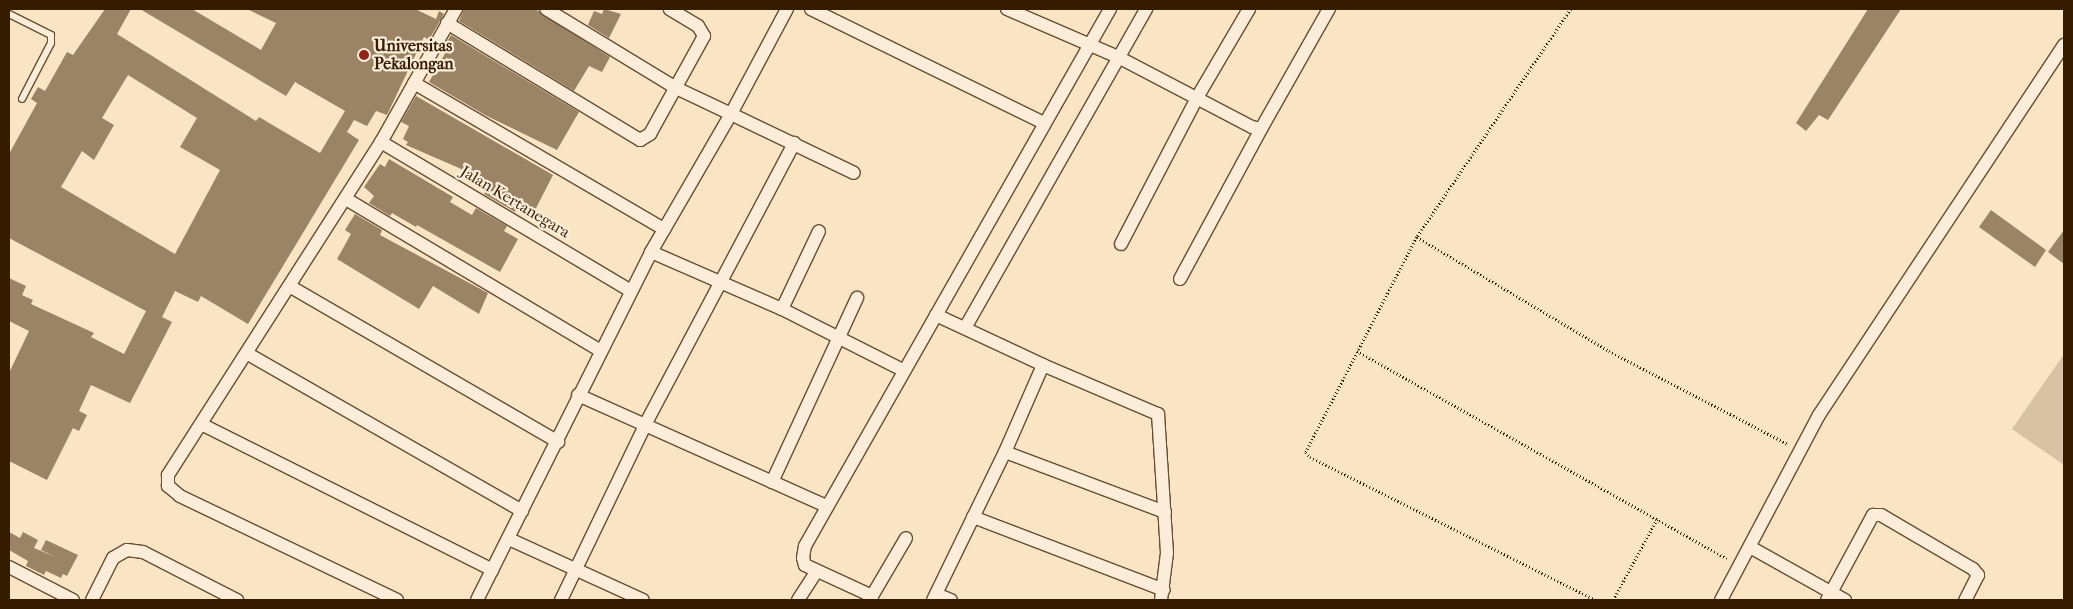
<!DOCTYPE html>
<style>
body{margin:0}
#map{position:relative;width:2073px;height:609px;overflow:hidden;background:#f9e4c4;font-family:"IM FELL French Canon",serif}
div>[style]{position:absolute}
[style*='--x']{left:calc(var(--x)*1px);top:calc(var(--y)*1px);width:calc(var(--w)*1px);rotate:calc(var(--a)*1deg)}
.green>*{inset:0;background:#d8c2a3}
.building>*{inset:0;background:#9b8466}
.path>*{height:2.5px;margin-top:-1.25px;transform-origin:0;background:repeating-linear-gradient(90deg,#351c00 0 1px,transparent 0 3.5px)}
.roads{filter:drop-shadow(1px 0 #664e31) drop-shadow(-1px 0 #664e31) drop-shadow(0 1px #664e31) drop-shadow(0 -1px #664e31)}
.lane>*{height:6px;margin:-3px;padding:0 3px;transform-origin:3px;border-radius:3px;background:#fbedd9}
.street>*{height:12px;margin:-6px;padding:0 6px;transform-origin:6px;border-radius:6px;background:#fbedd9}
.dots>*{width:14px;height:14px;translate:-50% -50%;box-sizing:border-box;border:2px solid #fbedd9;border-radius:50%}
span{translate:-50% -50%;white-space:nowrap;text-align:center;line-height:1.15;-webkit-text-stroke:4.5px #fbedd9;paint-order:stroke}
.poi-label{font-size:16px;color:#351c00;font-weight:700}
.left{translate:0 -50%;text-align:left}
.street-label{font-size:16px;color:#351c00}
.frame{position:absolute;inset:0;border:10px solid #351c00;pointer-events:none}
</style>
<div id="map">
<div class="green">
<div style="clip-path:polygon(2064px 354px,2064px 465px,2012px 429px)"></div>
</div>
<div class="building">
<div style="clip-path:polygon(evenodd,105px 9px,131px 9px,117px 34px,256px 121px,259px 117px,320px 153px,345px 111px,295px 82px,286px 96px,140px 9px,192px 9px,261px 50px,276px 23px,247px 9px,415px 9px,436px 19px,439px 11px,444px 14px,429px 40px,424px 37px,387px 115px,376px 111px,367px 126px,354px 120px,347px 132px,359px 140px,248px 324px,201px 296px,198px 302px,175px 291px,162px 317px,172px 322px,130px 403px,91px 385px,79px 411px,87px 415px,79px 431px,73px 428px,47px 480px,9px 461px,9px 373px,29px 331px,9px 321px,9px 278px,26px 286px,22px 295px,33px 300px,31px 304px,94px 333px,91px 337px,124px 354px,146px 311px,9px 238px,9px 154px,37px 103px,31px 99px,38px 87px,45px 91px,67px 52px,73px 55px,105px 9px,128px 75px,197px 118px,180px 147px,220px 170px,175px 254px,61px 187px,82px 151px,94px 160px,114px 125px,102px 118px,128px 75px)"></div>
<div style="clip-path:polygon(464px 9px,535px 9px,610px 57px,602px 72px,589px 66px,574px 91px,459px 21px)"></div>
<div style="clip-path:polygon(604px 9px,621px 14px,609px 38px,588px 25px,594px 11px,602px 14px)"></div>
<div style="clip-path:polygon(1868px 9px,1901px 9px,1828px 120px,1819px 115px,1806px 131px,1796px 123px)"></div>
<div style="clip-path:polygon(451px 35px,579px 112px,557px 150px,485px 115px,429px 82px,447px 50px,443px 48px)"></div>
<div style="clip-path:polygon(416px 96px,553px 175px,533px 214px,519px 206px,515px 212px,484px 194px,487px 189px,479px 183px,482px 178px,406px 145px,408px 142px,403px 139px,409px 126px,401px 122px)"></div>
<div style="clip-path:polygon(389px 159px,453px 197px,450px 202px,472px 215px,476px 208px,507px 226px,504px 231px,518px 239px,500px 272px,417px 225px,416px 227px,392px 213px,390px 216px,369px 203px,374px 196px,364px 187px,380px 164px,385px 167px)"></div>
<div style="clip-path:polygon(1991px 210px,2046px 250px,2035px 267px,1979px 227px)"></div>
<div style="clip-path:polygon(355px 214px,382px 230px,380px 235px,488px 293px,479px 314px,433px 286px,419px 309px,337px 259px,351px 234px,345px 230px)"></div>
<div style="clip-path:polygon(2064px 230px,2064px 264px,2048px 252px)"></div>
<div style="clip-path:polygon(9px 532px,20px 538px,23px 532px,38px 540px,34px 548px,56px 557px,41px 550px,46px 540px,78px 555px,67px 576px,63px 574px,61px 578px,46px 571px,44px 575px,26px 566px,28px 561px,9px 550px)"></div>
</div>
<div class="path">
<div style="--x:1571;--y:9;--w:275;--a:124"></div>
<div style="--x:1417;--y:237;--w:223;--a:30.7"></div>
<div style="--x:1609;--y:351;--w:202;--a:27.5"></div>
<div style="--x:1417;--y:237;--w:242;--a:117.3"></div>
<div style="--x:1306;--y:452;--w:6;--a:51"></div>
<div style="--x:1310;--y:457;--w:320;--a:26.6"></div>
<div style="--x:1357;--y:351;--w:424;--a:29.3"></div>
<div style="--x:1613;--y:600;--w:92;--a:-61.5"></div>
</div>
<div class="roads">
<div class="lane">
<div style="--x:9;--y:14;--w:47;--a:26.6"></div>
<div style="--x:51;--y:35;--w:8;--a:90"></div>
<div style="--x:51;--y:43;--w:63;--a:117.4"></div>
</div>
<div class="street">
<div style="--x:787;--y:9;--w:119;--a:118.1"></div>
<div style="--x:731;--y:114;--w:136;--a:25.6"></div>
<div style="--x:811;--y:9;--w:259;--a:26.1"></div>
<div style="--x:1007;--y:9;--w:121;--a:23.4"></div>
<div style="--x:1118;--y:57;--w:151;--a:27.6"></div>
<div style="--x:1252;--y:127;--w:9;--a:13"></div>
<div style="--x:1261;--y:129;--w:138;--a:-60.5"></div>
<div style="--x:447;--y:23;--w:226;--a:31.2"></div>
<div style="--x:640;--y:140;--w:12;--a:-31"></div>
<div style="--x:650;--y:134;--w:112;--a:-61.1"></div>
<div style="--x:704;--y:36;--w:12;--a:-121"></div>
<div style="--x:698;--y:26;--w:33;--a:-149"></div>
<div style="--x:414;--y:83;--w:290;--a:30.3"></div>
<div style="--x:381;--y:142;--w:291;--a:30.8"></div>
<div style="--x:346;--y:199;--w:297;--a:30.8"></div>
<div style="--x:1121;--y:244;--w:167;--a:-62.5"></div>
<div style="--x:1198;--y:96;--w:101;--a:-59.6"></div>
<div style="--x:651;--y:252;--w:143;--a:23.5"></div>
<div style="--x:782;--y:309;--w:136;--a:26.8"></div>
<div style="--x:1180;--y:279;--w:170;--a:-61.6"></div>
<div style="--x:291;--y:287;--w:309;--a:30.1"></div>
<div style="--x:782;--y:309;--w:86;--a:-64.6"></div>
<div style="--x:936;--y:315;--w:118;--a:25"></div>
<div style="--x:965;--y:328;--w:367;--a:-60.4"></div>
<div style="--x:248;--y:354;--w:316;--a:29.8"></div>
<div style="--x:578;--y:395;--w:272;--a:24.1"></div>
<div style="--x:201;--y:424;--w:326;--a:26.6"></div>
<div style="--x:1005;--y:452;--w:171;--a:20.6"></div>
<div style="--x:772;--y:482;--w:203;--a:-65.2"></div>
<div style="--x:973;--y:517;--w:204;--a:20.9"></div>
<div style="--x:509;--y:539;--w:147;--a:24.5"></div>
<div style="--x:1750;--y:547;--w:109;--a:29.2"></div>
<div style="--x:9;--y:567;--w:72;--a:27.3"></div>
<div style="--x:936;--y:594;--w:16;--a:22"></div>
<div style="--x:872;--y:596;--w:67;--a:-59.6"></div>
<div style="--x:92;--y:600;--w:47;--a:-63.4"></div>
<div style="--x:113;--y:558;--w:16;--a:-30"></div>
<div style="--x:127;--y:550;--w:16;--a:7"></div>
<div style="--x:143;--y:552;--w:106;--a:27.1"></div>
<div style="--x:397;--y:600;--w:241;--a:-154.4"></div>
<div style="--x:180;--y:496;--w:16;--a:-140"></div>
<div style="--x:168;--y:486;--w:11;--a:-90"></div>
<div style="--x:168;--y:475;--w:395;--a:-57.4"></div>
<div style="--x:381;--y:142;--w:153;--a:-60.6"></div>
<div style="--x:477;--y:600;--w:389;--a:-63.4"></div>
<div style="--x:651;--y:252;--w:160;--a:-59.9"></div>
<div style="--x:731;--y:114;--w:61;--a:-154.7"></div>
<div style="--x:676;--y:88;--w:152;--a:-148.7"></div>
<div style="--x:561;--y:600;--w:196;--a:-64.3"></div>
<div style="--x:646;--y:423;--w:317;--a:-62.1"></div>
<div style="--x:798;--y:600;--w:33;--a:-57"></div>
<div style="--x:869;--y:600;--w:5;--a:-53"></div>
<div style="--x:872;--y:596;--w:74;--a:-155.2"></div>
<div style="--x:805;--y:565;--w:7;--a:-106"></div>
<div style="--x:803;--y:558;--w:12;--a:-81"></div>
<div style="--x:805;--y:546;--w:618;--a:-60.4"></div>
<div style="--x:933;--y:600;--w:165;--a:-64.1"></div>
<div style="--x:1005;--y:452;--w:95;--a:-66.4"></div>
<div style="--x:1043;--y:365;--w:125;--a:23.1"></div>
<div style="--x:1158;--y:414;--w:139;--a:86.3"></div>
<div style="--x:1167;--y:553;--w:47;--a:97.3"></div>
<div style="--x:1721;--y:600;--w:209;--a:-62.1"></div>
<div style="--x:1819;--y:415;--w:444;--a:-56.5"></div>
<div style="--x:1827;--y:600;--w:97;--a:-61.6"></div>
<div style="--x:1873;--y:515;--w:8;--a:0"></div>
<div style="--x:1881;--y:515;--w:107;--a:30.4"></div>
<div style="--x:1973;--y:569;--w:8;--a:50"></div>
<div style="--x:1978;--y:575;--w:28;--a:117"></div>
</div>
</div>
<div class="dots">
<div style="left:364px;top:55px;background:#8f2418"></div>
</div>
<div class="poi-label">
<span class="left" style="left:374px;top:55px">Universitas<br>Pekalongan</span>
</div>
<div class="street-label">
<span style="left:515px;top:202px;rotate:31deg">Jalan Kertanegara</span>
</div>
<div class="frame"></div>
</div>
